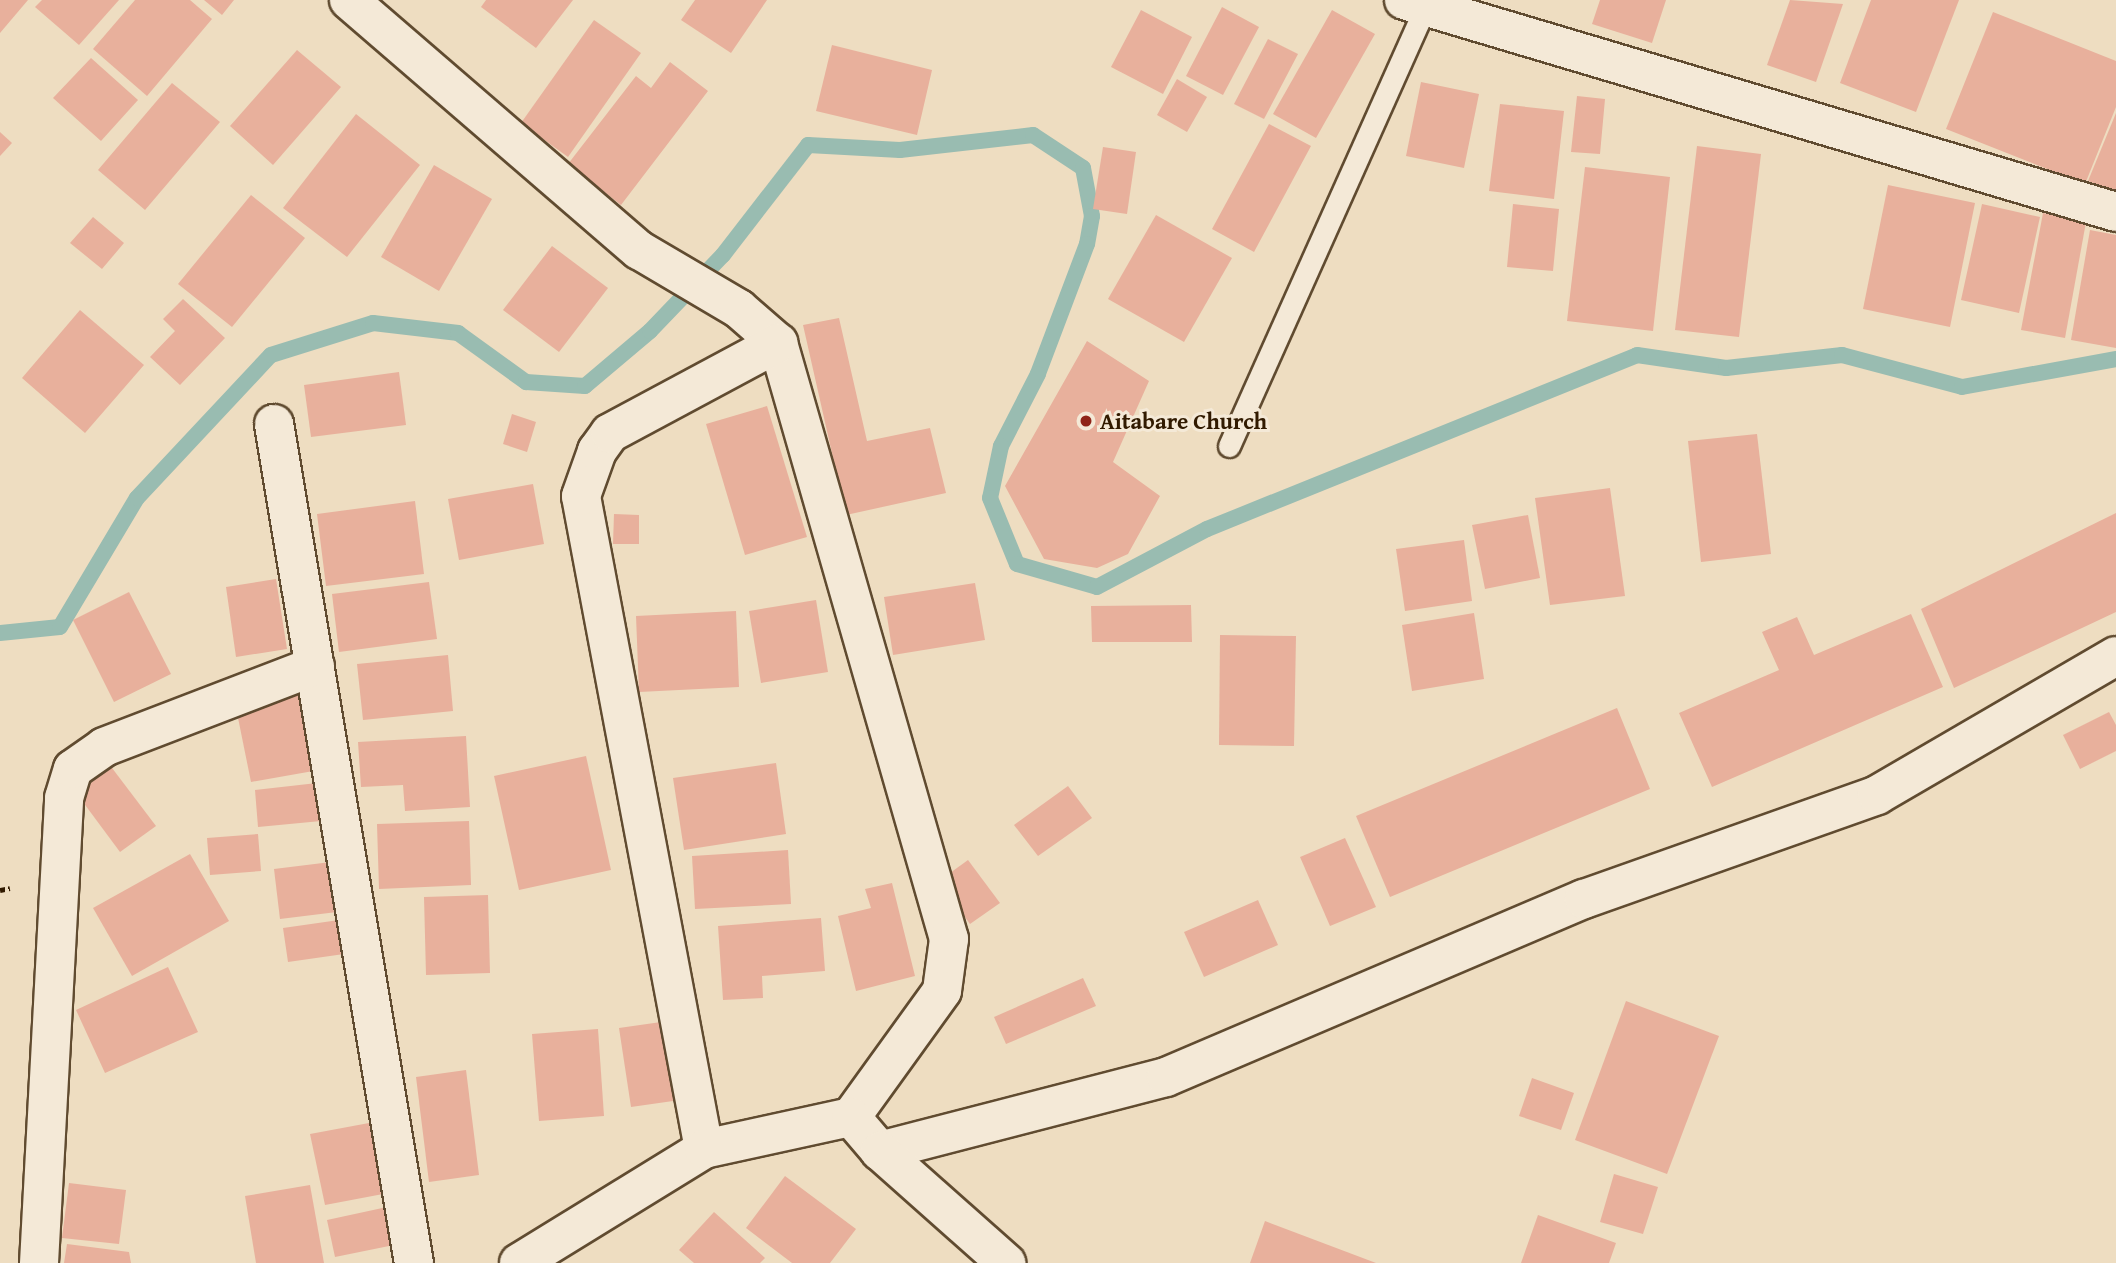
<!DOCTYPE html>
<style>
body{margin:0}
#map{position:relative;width:2116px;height:1263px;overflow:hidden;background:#eeddc1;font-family:"Gentium Book Plus",serif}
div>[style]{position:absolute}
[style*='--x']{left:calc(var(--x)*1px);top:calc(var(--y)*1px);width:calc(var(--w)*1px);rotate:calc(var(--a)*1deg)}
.stream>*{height:16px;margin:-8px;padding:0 8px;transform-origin:8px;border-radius:8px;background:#99bcb1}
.building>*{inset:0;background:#e8b09c}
.path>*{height:4.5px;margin-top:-2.25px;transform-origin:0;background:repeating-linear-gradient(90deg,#311a00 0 5px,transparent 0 8.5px)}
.roads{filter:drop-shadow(2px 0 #604b30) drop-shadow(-2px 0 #604b30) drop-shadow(0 2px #604b30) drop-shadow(0 -2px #604b30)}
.lane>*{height:21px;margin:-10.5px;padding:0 10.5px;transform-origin:10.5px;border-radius:10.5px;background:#f4e9d7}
.street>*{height:38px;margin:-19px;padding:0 19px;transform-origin:19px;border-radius:19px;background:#f4e9d7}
.dots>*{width:19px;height:19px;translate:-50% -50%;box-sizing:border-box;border:4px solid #f4e9d7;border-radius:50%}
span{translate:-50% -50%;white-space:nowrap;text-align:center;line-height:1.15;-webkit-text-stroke:6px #f4e9d7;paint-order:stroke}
.poi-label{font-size:23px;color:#311a00;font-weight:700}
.left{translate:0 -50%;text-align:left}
</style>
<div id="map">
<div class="stream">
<div style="--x:0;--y:633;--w:60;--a:-5.7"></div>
<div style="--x:60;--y:627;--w:150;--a:-59.2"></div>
<div style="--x:137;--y:498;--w:196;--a:-46.9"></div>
<div style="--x:271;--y:355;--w:107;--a:-17.4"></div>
<div style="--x:373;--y:323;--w:86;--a:6.7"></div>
<div style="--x:458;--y:333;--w:84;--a:35.8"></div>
<div style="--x:526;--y:382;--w:59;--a:3.9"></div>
<div style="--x:585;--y:386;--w:85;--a:-40.2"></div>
<div style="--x:650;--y:331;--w:105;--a:-46.2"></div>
<div style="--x:723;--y:255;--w:139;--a:-52.3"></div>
<div style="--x:808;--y:145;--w:92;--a:3.1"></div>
<div style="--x:900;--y:150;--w:134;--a:-6.4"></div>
<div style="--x:1033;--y:135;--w:60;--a:33.4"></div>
<div style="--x:1083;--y:168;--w:49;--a:79.4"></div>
<div style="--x:1092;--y:216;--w:28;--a:100"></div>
<div style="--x:1087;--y:244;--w:139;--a:110.7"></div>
<div style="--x:1038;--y:374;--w:81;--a:117.2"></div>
<div style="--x:1001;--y:446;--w:53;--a:101.9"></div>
<div style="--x:990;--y:498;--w:71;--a:67.8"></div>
<div style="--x:1017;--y:564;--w:83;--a:16"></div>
<div style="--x:1097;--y:587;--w:124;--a:-27.8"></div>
<div style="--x:1207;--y:529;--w:464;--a:-22"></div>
<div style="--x:1637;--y:355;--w:90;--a:8.3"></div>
<div style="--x:1726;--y:368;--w:117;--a:-6.4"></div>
<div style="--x:1842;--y:355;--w:124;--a:14.9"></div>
<div style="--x:1962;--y:387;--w:157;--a:-10.3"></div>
</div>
<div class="building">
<div style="clip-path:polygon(0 0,28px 0,0 33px)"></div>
<div style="clip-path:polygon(42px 0,119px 0,79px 45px,35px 7px)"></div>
<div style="clip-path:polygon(135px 0,190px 0,212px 19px,147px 96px,93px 49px)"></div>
<div style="clip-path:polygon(204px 0,234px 0,222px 15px)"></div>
<div style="clip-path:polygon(486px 0,573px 0,536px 48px,481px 7px)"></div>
<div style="clip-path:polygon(695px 0,767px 0,731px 53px,681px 20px)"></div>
<div style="clip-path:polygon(1600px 0,1666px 0,1652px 43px,1592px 24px)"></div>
<div style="clip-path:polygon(1790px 0,1843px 4px,1816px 82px,1767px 65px)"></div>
<div style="clip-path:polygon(1871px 0,1959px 0,1916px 112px,1840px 83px)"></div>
<div style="clip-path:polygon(1222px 7px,1259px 27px,1223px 95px,1186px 76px)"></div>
<div style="clip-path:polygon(1141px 10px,1192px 37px,1163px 94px,1111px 67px)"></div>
<div style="clip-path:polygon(1332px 10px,1375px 34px,1316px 138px,1273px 114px)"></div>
<div style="clip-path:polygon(1993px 12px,2116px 61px,2116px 107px,2085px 184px,1946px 129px)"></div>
<div style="clip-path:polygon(594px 20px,641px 53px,568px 157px,521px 123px)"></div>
<div style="clip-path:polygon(1268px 39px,1298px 54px,1264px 119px,1234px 104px)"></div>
<div style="clip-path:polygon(832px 45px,932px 70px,917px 135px,816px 111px)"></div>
<div style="clip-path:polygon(297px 50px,341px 87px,273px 165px,230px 126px)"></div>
<div style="clip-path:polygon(91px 58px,138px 100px,101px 141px,53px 98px)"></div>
<div style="clip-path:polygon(670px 62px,708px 91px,621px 205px,568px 164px,636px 76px,651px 88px)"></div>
<div style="clip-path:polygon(1177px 79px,1207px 97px,1187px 132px,1157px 115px)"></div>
<div style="clip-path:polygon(1421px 82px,1479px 94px,1464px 168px,1406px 156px)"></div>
<div style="clip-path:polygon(172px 83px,220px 122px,145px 210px,98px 170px)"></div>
<div style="clip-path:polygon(1577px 96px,1605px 99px,1600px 154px,1571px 152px)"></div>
<div style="clip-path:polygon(1500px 104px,1564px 111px,1554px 199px,1489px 191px)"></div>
<div style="clip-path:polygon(2116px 113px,2116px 192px,2088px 181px)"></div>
<div style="clip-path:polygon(356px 114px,420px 165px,347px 257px,283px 208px)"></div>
<div style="clip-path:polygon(1269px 124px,1311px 146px,1254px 252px,1212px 229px)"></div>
<div style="clip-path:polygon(0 132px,12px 143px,0 156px)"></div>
<div style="clip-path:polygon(1697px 146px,1761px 154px,1739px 337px,1675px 330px)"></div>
<div style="clip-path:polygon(1103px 147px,1136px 152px,1127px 214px,1093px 209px)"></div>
<div style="clip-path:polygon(434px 165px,492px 199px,439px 291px,381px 257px)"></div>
<div style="clip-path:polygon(1585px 167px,1670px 177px,1653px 331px,1567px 321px)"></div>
<div style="clip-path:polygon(1888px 185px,1975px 203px,1950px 327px,1863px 309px)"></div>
<div style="clip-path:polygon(251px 195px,305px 238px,232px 327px,178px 284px)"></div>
<div style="clip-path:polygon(1513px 204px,1559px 209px,1553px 271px,1507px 267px)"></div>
<div style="clip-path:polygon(1982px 204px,2040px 217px,2019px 313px,1961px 300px)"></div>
<div style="clip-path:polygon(2043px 213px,2086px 222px,2065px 338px,2021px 330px)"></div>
<div style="clip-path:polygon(1156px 215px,1232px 258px,1184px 342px,1108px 299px)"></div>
<div style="clip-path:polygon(93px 217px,124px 243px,102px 269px,70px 243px)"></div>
<div style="clip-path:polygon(2090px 230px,2116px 235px,2116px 348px,2071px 340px)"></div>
<div style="clip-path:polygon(552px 246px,608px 288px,559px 352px,503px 310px)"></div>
<div style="clip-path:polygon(183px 299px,225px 338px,180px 385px,150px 357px,175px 331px,163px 319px)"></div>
<div style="clip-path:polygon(80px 310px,144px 365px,85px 433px,22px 378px)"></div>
<div style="clip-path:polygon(839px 318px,867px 441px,930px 428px,946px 493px,846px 515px,803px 325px)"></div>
<div style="clip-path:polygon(1087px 341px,1149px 381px,1113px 462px,1160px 496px,1128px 554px,1097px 568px,1044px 559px,1005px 486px)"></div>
<div style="clip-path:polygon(399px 372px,406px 425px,311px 437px,304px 385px)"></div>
<div style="clip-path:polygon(767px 406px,807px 537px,745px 555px,706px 424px)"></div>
<div style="clip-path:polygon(512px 414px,536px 422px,527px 452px,503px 444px)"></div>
<div style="clip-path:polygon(1757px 434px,1771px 554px,1701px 562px,1688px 441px)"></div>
<div style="clip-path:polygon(533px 484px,544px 544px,459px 560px,448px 499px)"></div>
<div style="clip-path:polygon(1610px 488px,1625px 596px,1550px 605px,1535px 498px)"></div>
<div style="clip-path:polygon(415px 501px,424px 574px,326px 586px,317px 514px)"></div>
<div style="clip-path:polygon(2116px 513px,2116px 612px,1954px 688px,1921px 609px)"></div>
<div style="clip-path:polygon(614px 514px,639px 515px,639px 544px,613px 544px)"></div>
<div style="clip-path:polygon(1528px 515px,1540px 578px,1485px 589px,1472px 525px)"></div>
<div style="clip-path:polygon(1464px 540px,1472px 601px,1405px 611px,1396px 549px)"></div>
<div style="clip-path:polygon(276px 579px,287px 649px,236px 657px,226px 587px)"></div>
<div style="clip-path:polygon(429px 582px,437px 639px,339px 652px,332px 594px)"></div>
<div style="clip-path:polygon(975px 583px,985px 640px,893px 655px,884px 597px)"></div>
<div style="clip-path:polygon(129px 592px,171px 674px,114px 702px,73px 620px)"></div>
<div style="clip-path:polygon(816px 600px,828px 672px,761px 683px,749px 611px)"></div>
<div style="clip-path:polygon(1191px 605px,1192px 642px,1092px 642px,1091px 606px)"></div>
<div style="clip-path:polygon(736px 611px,739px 687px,639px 692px,636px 616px)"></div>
<div style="clip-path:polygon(1474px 613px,1484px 679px,1412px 691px,1402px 625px)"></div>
<div style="clip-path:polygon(1911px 614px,1943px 687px,1712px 787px,1679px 713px,1779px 670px,1762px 632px,1797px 617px,1814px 655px)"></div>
<div style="clip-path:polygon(1220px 635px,1296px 636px,1294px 746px,1219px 745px)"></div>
<div style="clip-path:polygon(448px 655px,453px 711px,363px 720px,357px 664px)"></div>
<div style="clip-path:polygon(302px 685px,319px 770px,251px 782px,234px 698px)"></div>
<div style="clip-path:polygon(1617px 708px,1650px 789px,1390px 897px,1356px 816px)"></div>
<div style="clip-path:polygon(2109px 712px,2116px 725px,2116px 751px,2080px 769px,2063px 735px)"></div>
<div style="clip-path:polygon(466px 736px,470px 807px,405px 811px,403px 785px,361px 787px,358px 742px)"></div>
<div style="clip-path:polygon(586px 756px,611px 870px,519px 890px,494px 776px)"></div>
<div style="clip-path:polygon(776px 763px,786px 834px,684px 850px,673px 778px)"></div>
<div style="clip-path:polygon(109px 764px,156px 826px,120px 852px,74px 790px)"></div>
<div style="clip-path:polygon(317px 783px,321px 821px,258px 827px,255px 790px)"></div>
<div style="clip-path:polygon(1068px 786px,1092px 818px,1038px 856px,1014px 825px)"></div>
<div style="clip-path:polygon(469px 821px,471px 885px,379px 889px,377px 824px)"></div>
<div style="clip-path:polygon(258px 834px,261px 871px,210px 875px,207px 838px)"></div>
<div style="clip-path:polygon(1345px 838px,1376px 907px,1330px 926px,1300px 857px)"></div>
<div style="clip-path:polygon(788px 850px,791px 904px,695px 909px,692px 856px)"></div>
<div style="clip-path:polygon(190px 854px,229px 921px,132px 976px,93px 908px)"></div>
<div style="clip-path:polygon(968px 860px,1000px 903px,970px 924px,939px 881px)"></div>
<div style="clip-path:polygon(339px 861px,345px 911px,280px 919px,274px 869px)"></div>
<div style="clip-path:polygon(892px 883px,915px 976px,856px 991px,838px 916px,871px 908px,865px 889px)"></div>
<div style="clip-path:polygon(488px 895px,490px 973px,426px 975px,424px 897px)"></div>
<div style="clip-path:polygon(1258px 900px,1278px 945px,1204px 977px,1184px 932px)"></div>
<div style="clip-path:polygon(821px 918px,825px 971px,762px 976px,763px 998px,723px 1000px,718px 926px)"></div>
<div style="clip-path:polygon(346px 919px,351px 953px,288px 962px,283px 928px)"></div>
<div style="clip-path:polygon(168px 967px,198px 1032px,105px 1073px,76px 1010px)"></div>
<div style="clip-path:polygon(1083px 978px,1096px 1006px,1006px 1044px,994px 1017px)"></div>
<div style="clip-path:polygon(1626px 1001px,1719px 1036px,1667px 1174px,1575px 1140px)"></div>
<div style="clip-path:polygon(668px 1021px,680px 1100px,631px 1107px,619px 1028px)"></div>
<div style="clip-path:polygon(598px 1029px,604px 1116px,539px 1121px,532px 1034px)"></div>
<div style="clip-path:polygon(466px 1070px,479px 1175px,429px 1182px,416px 1077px)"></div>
<div style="clip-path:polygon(1532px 1078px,1574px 1093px,1561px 1130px,1519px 1116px)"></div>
<div style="clip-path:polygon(369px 1123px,383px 1194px,325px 1205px,310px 1134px)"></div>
<div style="clip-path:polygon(1614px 1174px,1658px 1187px,1643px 1234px,1600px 1222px)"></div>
<div style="clip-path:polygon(785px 1176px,856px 1229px,830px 1263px,792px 1263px,746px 1228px)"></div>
<div style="clip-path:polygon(69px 1183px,126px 1190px,119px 1244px,62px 1238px)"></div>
<div style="clip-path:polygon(310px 1185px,324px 1263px,256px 1263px,245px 1196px)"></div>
<div style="clip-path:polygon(387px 1207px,394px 1245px,335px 1257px,327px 1220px)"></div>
<div style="clip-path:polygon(714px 1212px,765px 1258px,760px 1263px,694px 1263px,679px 1250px)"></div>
<div style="clip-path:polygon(1538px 1215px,1616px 1243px,1609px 1263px,1521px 1263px)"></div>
<div style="clip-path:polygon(1265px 1221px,1376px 1263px,1250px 1263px)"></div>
<div style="clip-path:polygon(67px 1244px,129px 1252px,131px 1263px,64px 1263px)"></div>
</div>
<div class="path">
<div style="--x:0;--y:890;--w:10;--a:-11"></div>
</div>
<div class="roads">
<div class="lane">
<div style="--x:1229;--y:446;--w:483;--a:-65.9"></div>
</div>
<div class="street">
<div style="--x:349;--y:0;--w:383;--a:40.8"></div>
<div style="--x:639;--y:250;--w:116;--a:30.5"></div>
<div style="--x:739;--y:309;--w:52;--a:41.1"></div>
<div style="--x:778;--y:343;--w:620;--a:73.99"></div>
<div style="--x:949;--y:939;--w:52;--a:97.7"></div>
<div style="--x:942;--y:991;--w:155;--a:125.8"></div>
<div style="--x:1404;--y:0;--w:743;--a:16.58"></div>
<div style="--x:274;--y:424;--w:851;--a:80.53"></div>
<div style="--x:704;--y:1149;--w:664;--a:-100.67"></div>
<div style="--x:581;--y:496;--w:48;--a:-70.4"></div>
<div style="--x:597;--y:451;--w:22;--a:-54"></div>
<div style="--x:610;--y:433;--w:191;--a:-28.2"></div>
<div style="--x:880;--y:1151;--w:295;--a:-14.5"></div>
<div style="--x:1166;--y:1077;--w:454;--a:-23.1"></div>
<div style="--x:1584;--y:899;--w:311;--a:-19.5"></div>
<div style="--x:1877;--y:795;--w:276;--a:-30.2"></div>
<div style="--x:39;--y:1263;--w:466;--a:-86.9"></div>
<div style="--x:64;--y:798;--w:30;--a:-73"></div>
<div style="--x:73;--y:769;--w:38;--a:-35"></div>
<div style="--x:104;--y:747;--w:226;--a:-21"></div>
<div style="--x:519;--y:1263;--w:217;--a:-31.6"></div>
<div style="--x:704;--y:1149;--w:150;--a:-12.3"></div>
<div style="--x:851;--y:1117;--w:45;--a:49.5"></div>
<div style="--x:880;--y:1151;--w:169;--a:41.6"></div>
</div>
</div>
<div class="dots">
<div style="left:1086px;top:421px;background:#8f2418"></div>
</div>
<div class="poi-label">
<span class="left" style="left:1100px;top:421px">Aitabare Church</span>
</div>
</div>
